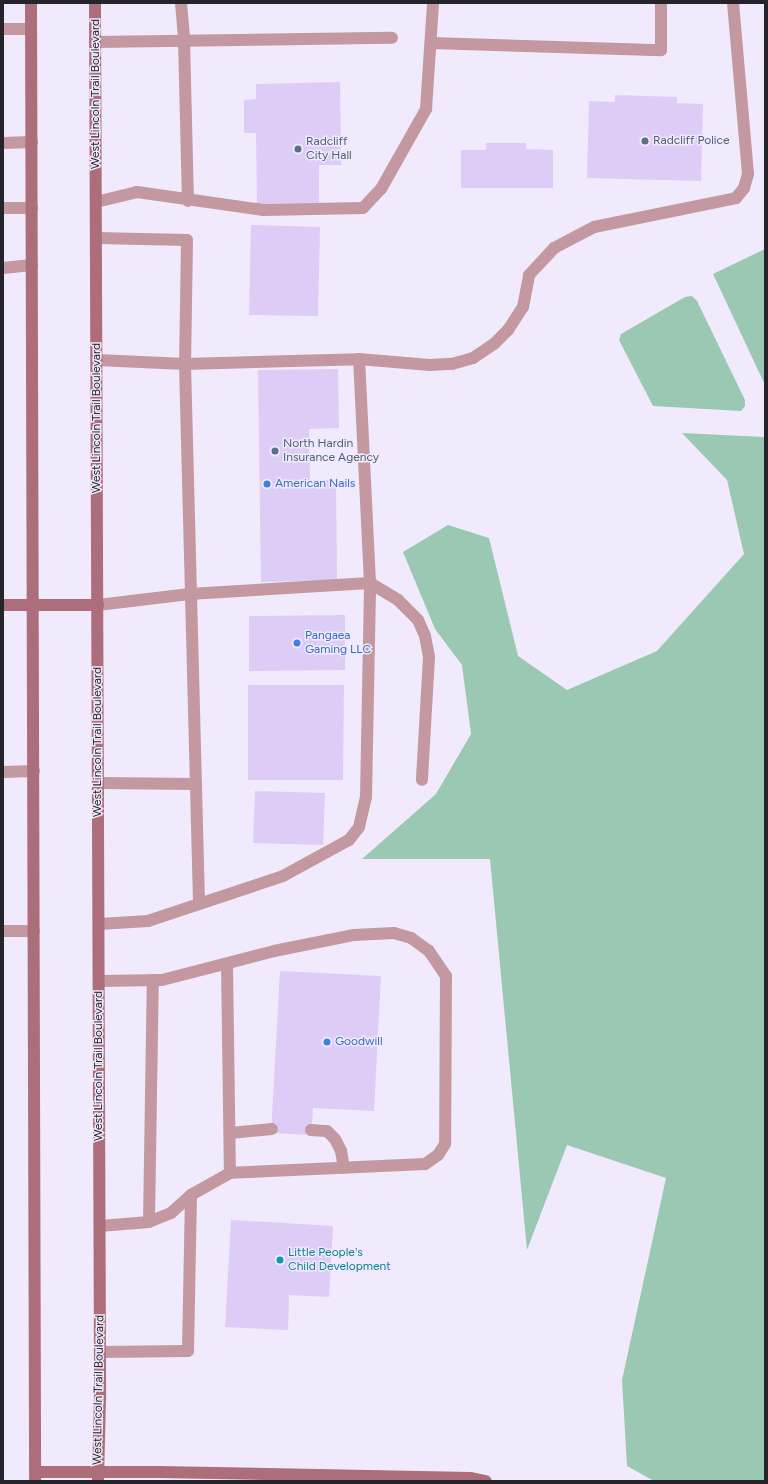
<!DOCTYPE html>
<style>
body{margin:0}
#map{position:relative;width:768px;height:1484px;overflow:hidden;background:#f0eafc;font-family:Figtree,sans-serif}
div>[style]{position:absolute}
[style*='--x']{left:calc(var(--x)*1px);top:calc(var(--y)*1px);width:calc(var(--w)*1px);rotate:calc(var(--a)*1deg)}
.green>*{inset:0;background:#9bc8b2}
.building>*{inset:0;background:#dcccf6}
.lane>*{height:12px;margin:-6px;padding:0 6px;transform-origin:6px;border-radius:6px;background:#c498a0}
.secondary>*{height:12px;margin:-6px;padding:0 6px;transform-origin:6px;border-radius:6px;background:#ac6e7a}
.dots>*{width:11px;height:11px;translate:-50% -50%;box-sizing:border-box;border:2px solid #f0eafc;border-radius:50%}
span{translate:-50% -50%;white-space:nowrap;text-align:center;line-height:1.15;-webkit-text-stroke:3px #f0eafc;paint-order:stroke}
.street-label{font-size:12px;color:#26242b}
.service-label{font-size:12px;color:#4e5e75}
.left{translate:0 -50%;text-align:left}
.shop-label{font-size:12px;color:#366cbe}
.culture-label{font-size:12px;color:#0d838f}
.frame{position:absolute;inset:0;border:4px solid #26242b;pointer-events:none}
</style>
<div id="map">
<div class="green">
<div style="clip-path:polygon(765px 249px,765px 385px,713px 274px)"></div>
<div style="clip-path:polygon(692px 296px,697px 301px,745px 400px,745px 406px,741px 411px,653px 406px,619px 340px,621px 334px,685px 297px)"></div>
<div style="clip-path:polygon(682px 433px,765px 437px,765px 1481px,654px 1481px,627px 1466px,622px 1380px,666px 1178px,567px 1145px,527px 1250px,490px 859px,362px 859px,436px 794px,471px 734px,462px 665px,435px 629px,403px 552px,448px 525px,489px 538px,518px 656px,567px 690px,657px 651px,744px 554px,727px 480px)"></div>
</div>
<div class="building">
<div style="clip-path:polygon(340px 82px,341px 165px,319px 165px,319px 203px,257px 204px,256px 133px,244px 133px,244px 100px,256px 99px,256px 84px)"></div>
<div style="clip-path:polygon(615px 95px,677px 97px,677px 103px,703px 104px,701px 181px,587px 178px,589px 101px,615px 102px)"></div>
<div style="clip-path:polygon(486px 143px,526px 143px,526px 149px,553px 150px,553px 188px,461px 188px,461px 150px,486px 150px)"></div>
<div style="clip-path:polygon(251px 225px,320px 227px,318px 316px,249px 315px)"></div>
<div style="clip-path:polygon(338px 369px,339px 428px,309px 429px,310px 480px,336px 480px,337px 580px,261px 582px,258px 370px)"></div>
<div style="clip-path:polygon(345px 615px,345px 670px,249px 671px,249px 616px)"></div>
<div style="clip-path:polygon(248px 685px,344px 685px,343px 780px,248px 780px)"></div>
<div style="clip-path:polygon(255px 791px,325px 793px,323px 845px,253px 843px)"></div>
<div style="clip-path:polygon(280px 971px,381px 976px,374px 1111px,313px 1108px,311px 1135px,271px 1133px)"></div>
<div style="clip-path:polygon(231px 1220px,333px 1226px,329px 1297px,289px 1295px,288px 1330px,225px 1327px)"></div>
</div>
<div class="lane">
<div style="--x:181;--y:3;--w:36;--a:85"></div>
<div style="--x:184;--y:39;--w:162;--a:88.6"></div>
<div style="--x:3;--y:29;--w:28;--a:0"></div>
<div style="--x:95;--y:42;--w:297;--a:-0.8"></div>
<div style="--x:432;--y:43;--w:229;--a:1.8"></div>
<div style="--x:661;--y:50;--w:47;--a:-90"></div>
<div style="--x:3;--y:143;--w:29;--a:-2"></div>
<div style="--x:96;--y:202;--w:42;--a:-13.7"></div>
<div style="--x:137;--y:192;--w:128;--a:8.1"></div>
<div style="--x:264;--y:210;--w:99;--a:-1.2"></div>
<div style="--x:363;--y:208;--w:26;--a:-47"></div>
<div style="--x:381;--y:189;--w:92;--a:-60.6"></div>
<div style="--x:426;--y:109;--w:106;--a:-86.2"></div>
<div style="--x:3;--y:208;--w:29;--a:0"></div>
<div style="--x:96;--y:238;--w:91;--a:1.3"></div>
<div style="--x:187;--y:240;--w:124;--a:90.9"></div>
<div style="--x:185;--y:364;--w:540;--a:88.51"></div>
<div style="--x:3;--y:268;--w:29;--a:-6"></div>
<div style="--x:97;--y:360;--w:88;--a:2.6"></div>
<div style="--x:185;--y:364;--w:174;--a:-1.6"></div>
<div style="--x:359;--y:359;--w:71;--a:4.8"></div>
<div style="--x:430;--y:365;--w:22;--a:-3"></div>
<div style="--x:452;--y:364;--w:22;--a:-16"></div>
<div style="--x:473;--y:358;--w:25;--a:-34"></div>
<div style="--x:494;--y:344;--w:20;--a:-45"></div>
<div style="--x:508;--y:330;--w:27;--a:-57"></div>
<div style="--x:523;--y:307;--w:33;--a:-79"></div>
<div style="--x:529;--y:275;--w:37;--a:-47"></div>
<div style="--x:554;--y:248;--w:45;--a:-27.7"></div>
<div style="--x:594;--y:227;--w:145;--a:-11.5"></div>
<div style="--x:736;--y:198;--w:13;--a:-51"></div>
<div style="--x:744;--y:188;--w:15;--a:-74"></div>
<div style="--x:748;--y:174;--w:172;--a:-95"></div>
<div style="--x:370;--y:583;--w:33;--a:31"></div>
<div style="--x:398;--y:600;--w:28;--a:45"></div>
<div style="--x:418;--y:620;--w:17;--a:66"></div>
<div style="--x:425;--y:636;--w:21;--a:79"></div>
<div style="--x:429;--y:657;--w:123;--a:93.3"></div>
<div style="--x:98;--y:605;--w:92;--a:-6.9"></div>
<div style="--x:189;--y:594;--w:181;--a:-3.5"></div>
<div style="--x:370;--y:583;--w:224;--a:-92.8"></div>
<div style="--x:3;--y:772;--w:31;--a:-2"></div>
<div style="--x:98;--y:783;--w:97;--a:0.6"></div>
<div style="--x:99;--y:924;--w:49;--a:-3.5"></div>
<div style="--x:148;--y:921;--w:142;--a:-18.4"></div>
<div style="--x:283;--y:876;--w:75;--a:-28.6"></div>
<div style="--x:349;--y:840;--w:16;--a:-52"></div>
<div style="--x:359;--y:827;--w:31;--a:-77"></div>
<div style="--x:366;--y:797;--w:214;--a:-88.9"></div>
<div style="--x:3;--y:931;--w:31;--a:0"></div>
<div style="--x:227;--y:964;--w:209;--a:89.2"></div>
<div style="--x:99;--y:981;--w:63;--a:-0.9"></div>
<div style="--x:162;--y:980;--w:116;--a:-14.5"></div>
<div style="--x:274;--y:951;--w:82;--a:-11.3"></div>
<div style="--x:354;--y:935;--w:40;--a:-2.9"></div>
<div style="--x:394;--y:933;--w:18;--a:16"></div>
<div style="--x:411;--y:938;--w:22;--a:36"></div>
<div style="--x:429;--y:951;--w:30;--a:56"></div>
<div style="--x:446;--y:976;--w:168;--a:90.3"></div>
<div style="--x:445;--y:1144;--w:13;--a:122"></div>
<div style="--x:438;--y:1155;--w:16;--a:145"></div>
<div style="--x:425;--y:1164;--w:195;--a:177.4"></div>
<div style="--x:230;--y:1173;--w:45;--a:150.6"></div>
<div style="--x:191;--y:1195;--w:27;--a:138"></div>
<div style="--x:171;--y:1213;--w:24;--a:158"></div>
<div style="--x:149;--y:1222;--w:49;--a:175.3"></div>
<div style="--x:311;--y:1130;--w:16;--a:4"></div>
<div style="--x:327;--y:1131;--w:11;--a:45"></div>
<div style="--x:335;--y:1139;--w:13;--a:63"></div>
<div style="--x:341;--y:1151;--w:17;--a:80"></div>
<div style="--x:230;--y:1133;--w:42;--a:-5.4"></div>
<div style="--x:149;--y:1222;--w:242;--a:-89.1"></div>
<div style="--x:100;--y:1352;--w:88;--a:-0.7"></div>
<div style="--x:188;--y:1351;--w:156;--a:-88.9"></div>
</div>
<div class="secondary">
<div style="--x:31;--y:3;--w:1478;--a:89.84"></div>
<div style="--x:95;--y:3;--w:1395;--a:89.79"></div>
<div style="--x:100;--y:1398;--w:83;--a:91.4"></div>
<div style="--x:3;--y:605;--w:95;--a:0"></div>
<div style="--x:35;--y:1472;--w:124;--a:0"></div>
<div style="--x:159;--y:1472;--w:311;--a:1.1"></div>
<div style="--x:470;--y:1478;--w:16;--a:11"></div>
</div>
<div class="dots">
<div style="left:645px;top:141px;background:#5c6f8a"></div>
<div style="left:298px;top:149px;background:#5c6f8a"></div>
<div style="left:275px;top:451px;background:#5c6f8a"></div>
<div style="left:267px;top:484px;background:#3f7fe0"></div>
<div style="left:297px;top:643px;background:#3f7fe0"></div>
<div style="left:327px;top:1042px;background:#3f7fe0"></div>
<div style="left:280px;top:1260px;background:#0f9aa8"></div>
</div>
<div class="street-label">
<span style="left:96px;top:94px;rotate:-90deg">West Lincoln Trail Boulevard</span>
<span style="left:97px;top:418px;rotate:-90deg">West Lincoln Trail Boulevard</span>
<span style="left:98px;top:742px;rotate:-90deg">West Lincoln Trail Boulevard</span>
<span style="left:99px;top:1066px;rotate:-90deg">West Lincoln Trail Boulevard</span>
<span style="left:99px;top:1390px;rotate:-89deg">West Lincoln Trail Boulevard</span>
</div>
<div class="service-label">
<span class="left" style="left:653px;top:141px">Radcliff Police</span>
<span class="left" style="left:306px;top:149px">Radcliff<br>City Hall</span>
<span class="left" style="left:283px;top:451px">North Hardin<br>Insurance Agency</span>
</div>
<div class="shop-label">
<span class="left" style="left:275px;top:484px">American Nails</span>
<span class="left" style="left:305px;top:643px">Pangaea<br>Gaming LLC</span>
<span class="left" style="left:335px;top:1042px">Goodwill</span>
</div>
<div class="culture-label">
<span class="left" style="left:288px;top:1260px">Little People's<br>Child Development</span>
</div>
<div class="frame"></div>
</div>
